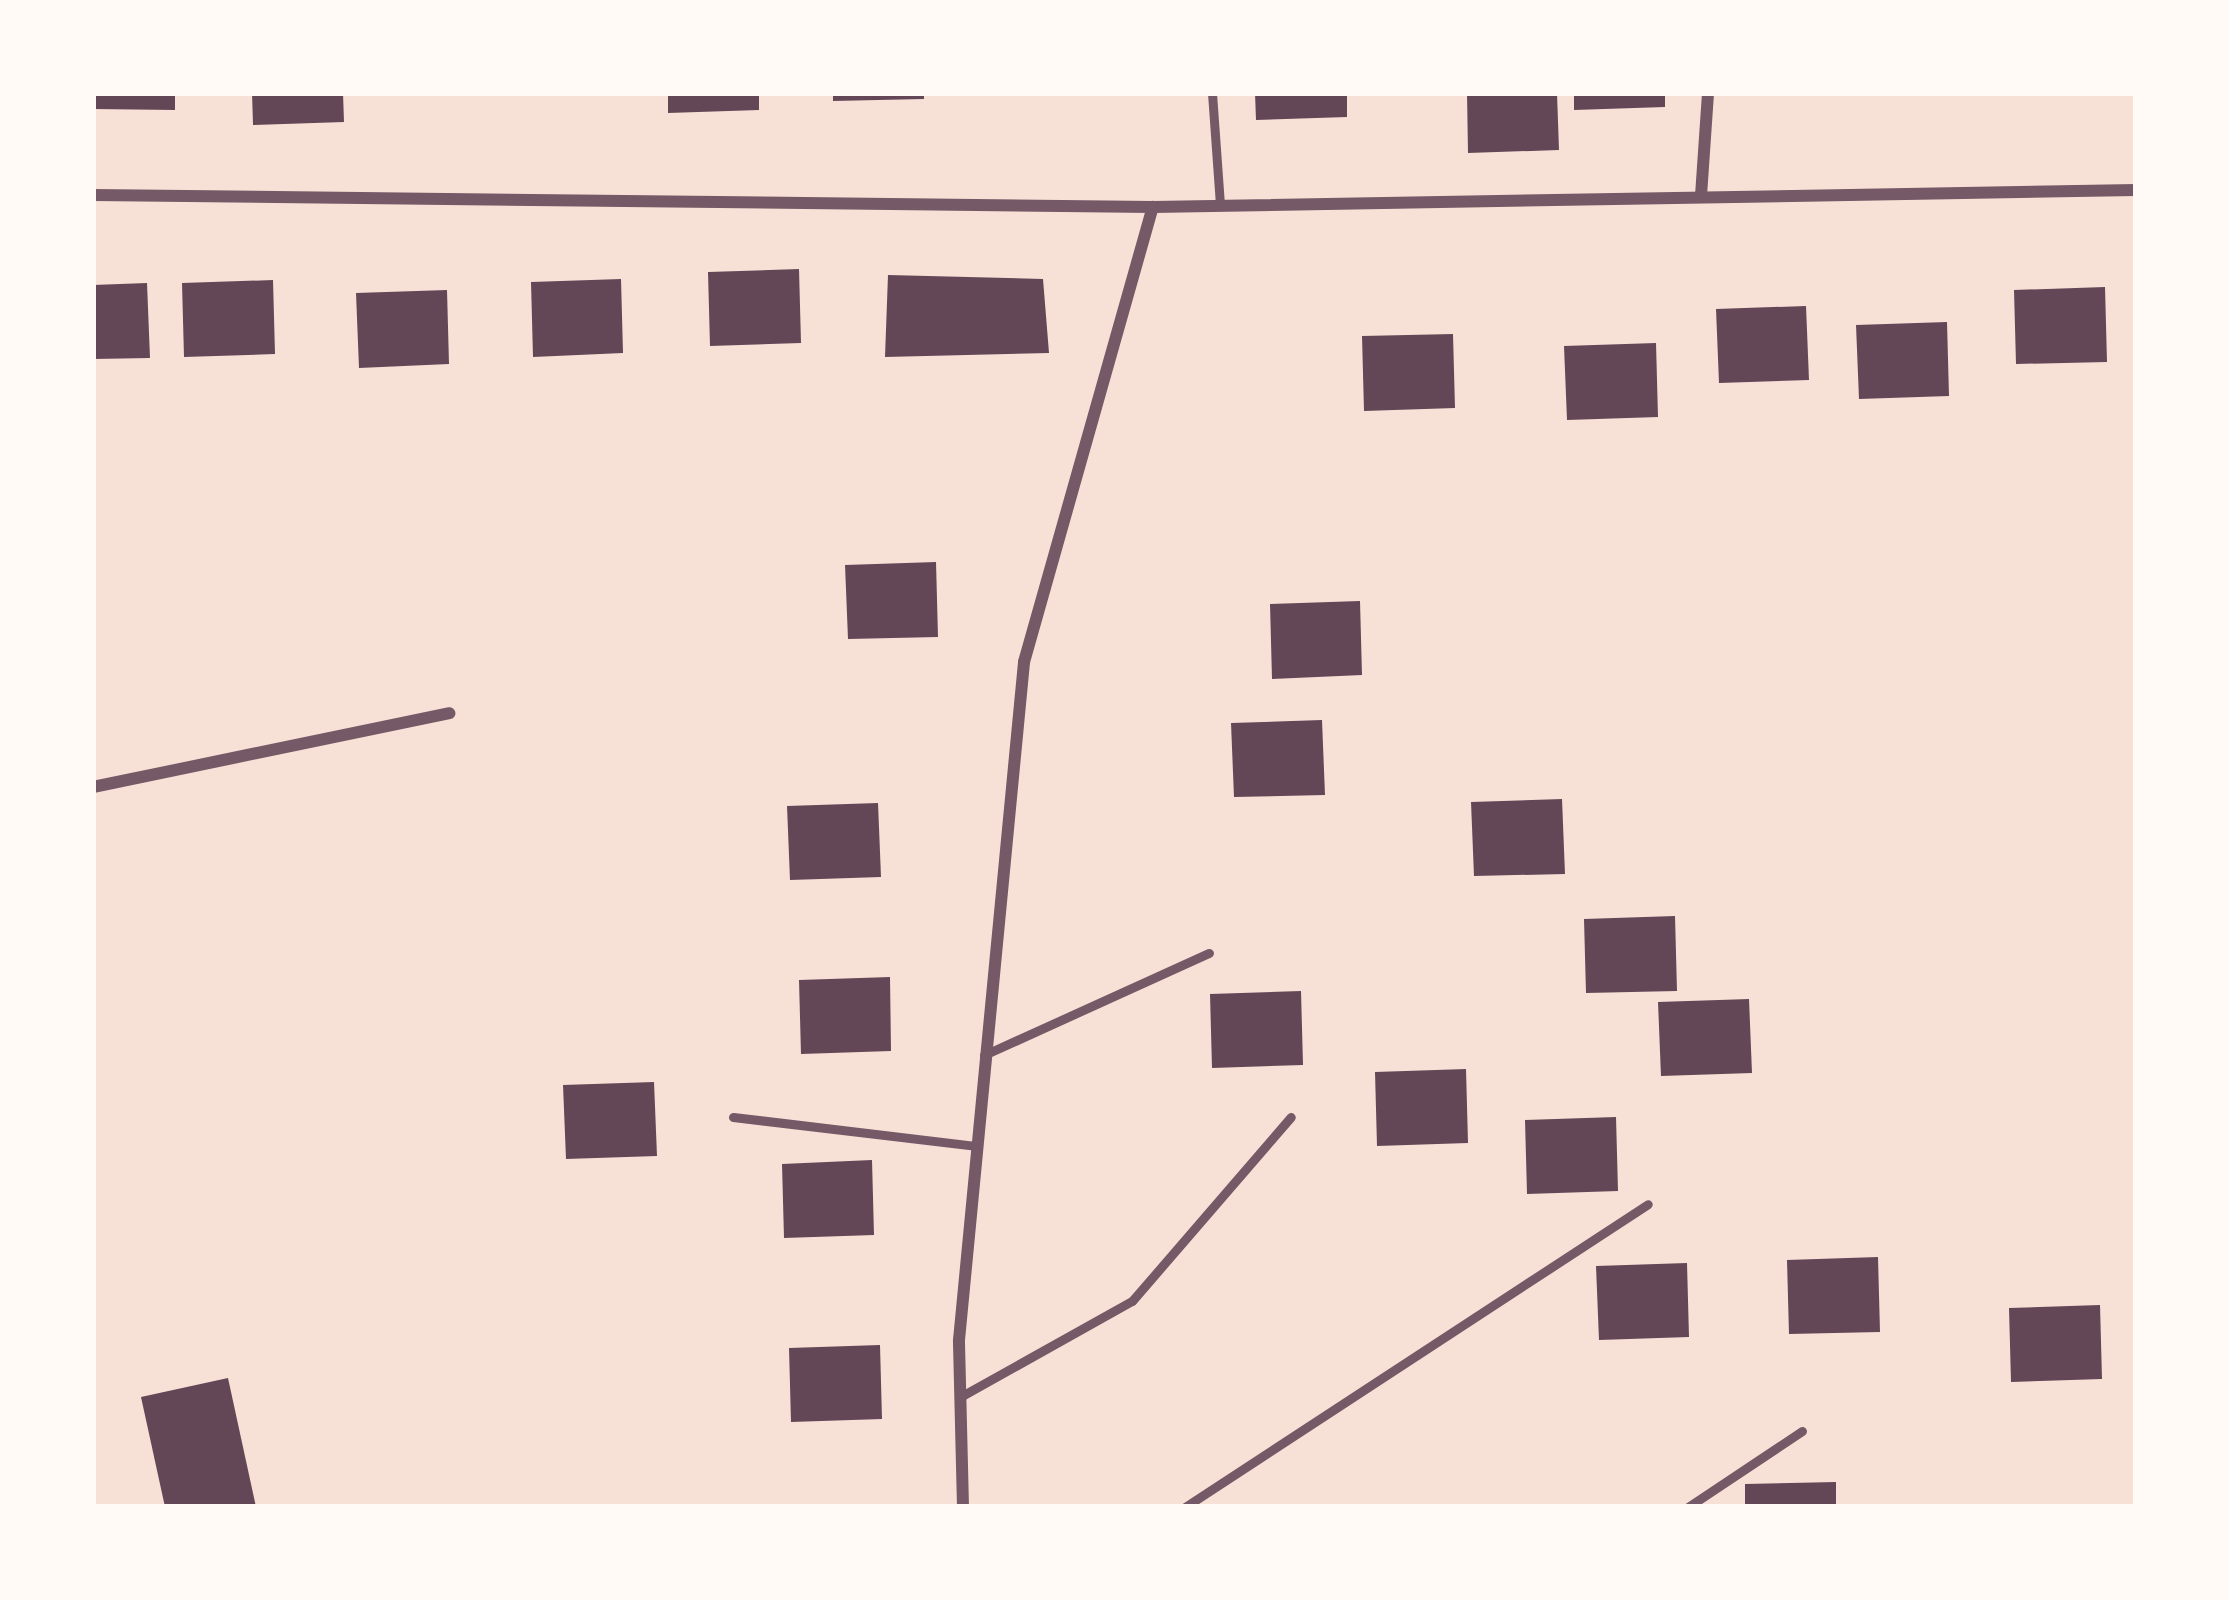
<!DOCTYPE html>
<style>
body{margin:0}
#map{position:relative;width:2229px;height:1600px;overflow:hidden;background:#f7e1d7;font-family:"Roboto Condensed",sans-serif}
div>[style]{position:absolute}
[style*='--x']{left:calc(var(--x)*1px);top:calc(var(--y)*1px);width:calc(var(--w)*1px);rotate:calc(var(--a)*1deg)}
.building>*{inset:0;background:#644757}
.service>*{height:9px;margin:-4.5px;padding:0 4.5px;transform-origin:4.5px;border-radius:4.5px;background:#755966}
.minor>*{height:12px;margin:-6px;padding:0 6px;transform-origin:6px;border-radius:6px;background:#755966}
span{translate:-50% -50%;white-space:nowrap;text-align:center;line-height:1.15;-webkit-text-stroke:12px #fffaf5;paint-order:stroke}
.frame{position:absolute;inset:0;border:96px solid #fffaf5;pointer-events:none}
</style>
<div id="map">
<div class="building">
<div style="clip-path:polygon(93px 93px,175px 93px,175px 110px,93px 109px)"></div>
<div style="clip-path:polygon(252px 93px,343px 93px,344px 122px,253px 125px)"></div>
<div style="clip-path:polygon(668px 93px,759px 93px,759px 110px,668px 113px)"></div>
<div style="clip-path:polygon(833px 93px,924px 93px,924px 99px,833px 101px)"></div>
<div style="clip-path:polygon(1255px 93px,1347px 93px,1347px 117px,1256px 120px)"></div>
<div style="clip-path:polygon(1467px 93px,1557px 93px,1559px 150px,1468px 153px)"></div>
<div style="clip-path:polygon(1574px 93px,1665px 93px,1665px 107px,1574px 110px)"></div>
<div style="clip-path:polygon(799px 269px,801px 343px,710px 346px,708px 272px)"></div>
<div style="clip-path:polygon(888px 275px,1043px 279px,1049px 353px,885px 357px)"></div>
<div style="clip-path:polygon(621px 279px,623px 353px,533px 357px,531px 282px)"></div>
<div style="clip-path:polygon(273px 280px,275px 354px,184px 357px,182px 283px)"></div>
<div style="clip-path:polygon(147px 283px,150px 358px,93px 359px,93px 285px)"></div>
<div style="clip-path:polygon(2105px 287px,2107px 362px,2016px 364px,2014px 290px)"></div>
<div style="clip-path:polygon(447px 290px,449px 364px,359px 368px,356px 293px)"></div>
<div style="clip-path:polygon(1806px 306px,1809px 380px,1719px 383px,1716px 309px)"></div>
<div style="clip-path:polygon(1947px 322px,1949px 396px,1859px 399px,1856px 325px)"></div>
<div style="clip-path:polygon(1453px 334px,1455px 408px,1364px 411px,1362px 336px)"></div>
<div style="clip-path:polygon(1656px 343px,1658px 417px,1567px 420px,1564px 346px)"></div>
<div style="clip-path:polygon(936px 562px,938px 637px,848px 639px,845px 565px)"></div>
<div style="clip-path:polygon(1360px 601px,1362px 675px,1272px 679px,1270px 604px)"></div>
<div style="clip-path:polygon(1322px 720px,1325px 795px,1234px 797px,1231px 723px)"></div>
<div style="clip-path:polygon(1562px 799px,1565px 874px,1474px 876px,1471px 802px)"></div>
<div style="clip-path:polygon(878px 803px,881px 877px,790px 880px,787px 806px)"></div>
<div style="clip-path:polygon(1675px 916px,1677px 991px,1586px 993px,1584px 919px)"></div>
<div style="clip-path:polygon(890px 977px,891px 1051px,801px 1054px,799px 980px)"></div>
<div style="clip-path:polygon(1301px 991px,1303px 1065px,1212px 1068px,1210px 994px)"></div>
<div style="clip-path:polygon(1749px 999px,1752px 1073px,1661px 1076px,1658px 1002px)"></div>
<div style="clip-path:polygon(1466px 1069px,1468px 1143px,1377px 1146px,1375px 1072px)"></div>
<div style="clip-path:polygon(654px 1082px,657px 1156px,566px 1159px,563px 1085px)"></div>
<div style="clip-path:polygon(1616px 1117px,1618px 1191px,1527px 1194px,1525px 1120px)"></div>
<div style="clip-path:polygon(872px 1160px,874px 1235px,784px 1238px,782px 1164px)"></div>
<div style="clip-path:polygon(1878px 1257px,1880px 1332px,1789px 1334px,1787px 1260px)"></div>
<div style="clip-path:polygon(1687px 1263px,1689px 1337px,1599px 1340px,1596px 1266px)"></div>
<div style="clip-path:polygon(2100px 1305px,2102px 1379px,2011px 1382px,2009px 1308px)"></div>
<div style="clip-path:polygon(880px 1345px,882px 1419px,791px 1422px,789px 1348px)"></div>
<div style="clip-path:polygon(228px 1378px,256px 1507px,165px 1507px,141px 1397px)"></div>
<div style="clip-path:polygon(1836px 1482px,1836px 1507px,1745px 1507px,1745px 1484px)"></div>
</div>
<div class="service">
<div style="--x:1212;--y:93;--w:112;--a:85.9"></div>
<div style="--x:984;--y:1055;--w:247;--a:-24.4"></div>
<div style="--x:733;--y:1117;--w:244;--a:6.8"></div>
<div style="--x:960;--y:1397;--w:197;--a:-29.2"></div>
<div style="--x:1132;--y:1301;--w:243;--a:-49.2"></div>
<div style="--x:1185;--y:1507;--w:553;--a:-33.2"></div>
<div style="--x:1688;--y:1507;--w:137;--a:-33.7"></div>
</div>
<div class="minor">
<div style="--x:93;--y:195;--w:1060;--a:0.65"></div>
<div style="--x:1153;--y:207;--w:983;--a:-0.99"></div>
<div style="--x:1701;--y:196;--w:103;--a:-86.1"></div>
<div style="--x:93;--y:787;--w:364;--a:-11.7"></div>
<div style="--x:963;--y:1507;--w:167;--a:-91.4"></div>
<div style="--x:959;--y:1340;--w:681;--a:-84.52"></div>
<div style="--x:1024;--y:662;--w:473;--a:-74.2"></div>
</div>
<div class="frame"></div>
</div>
